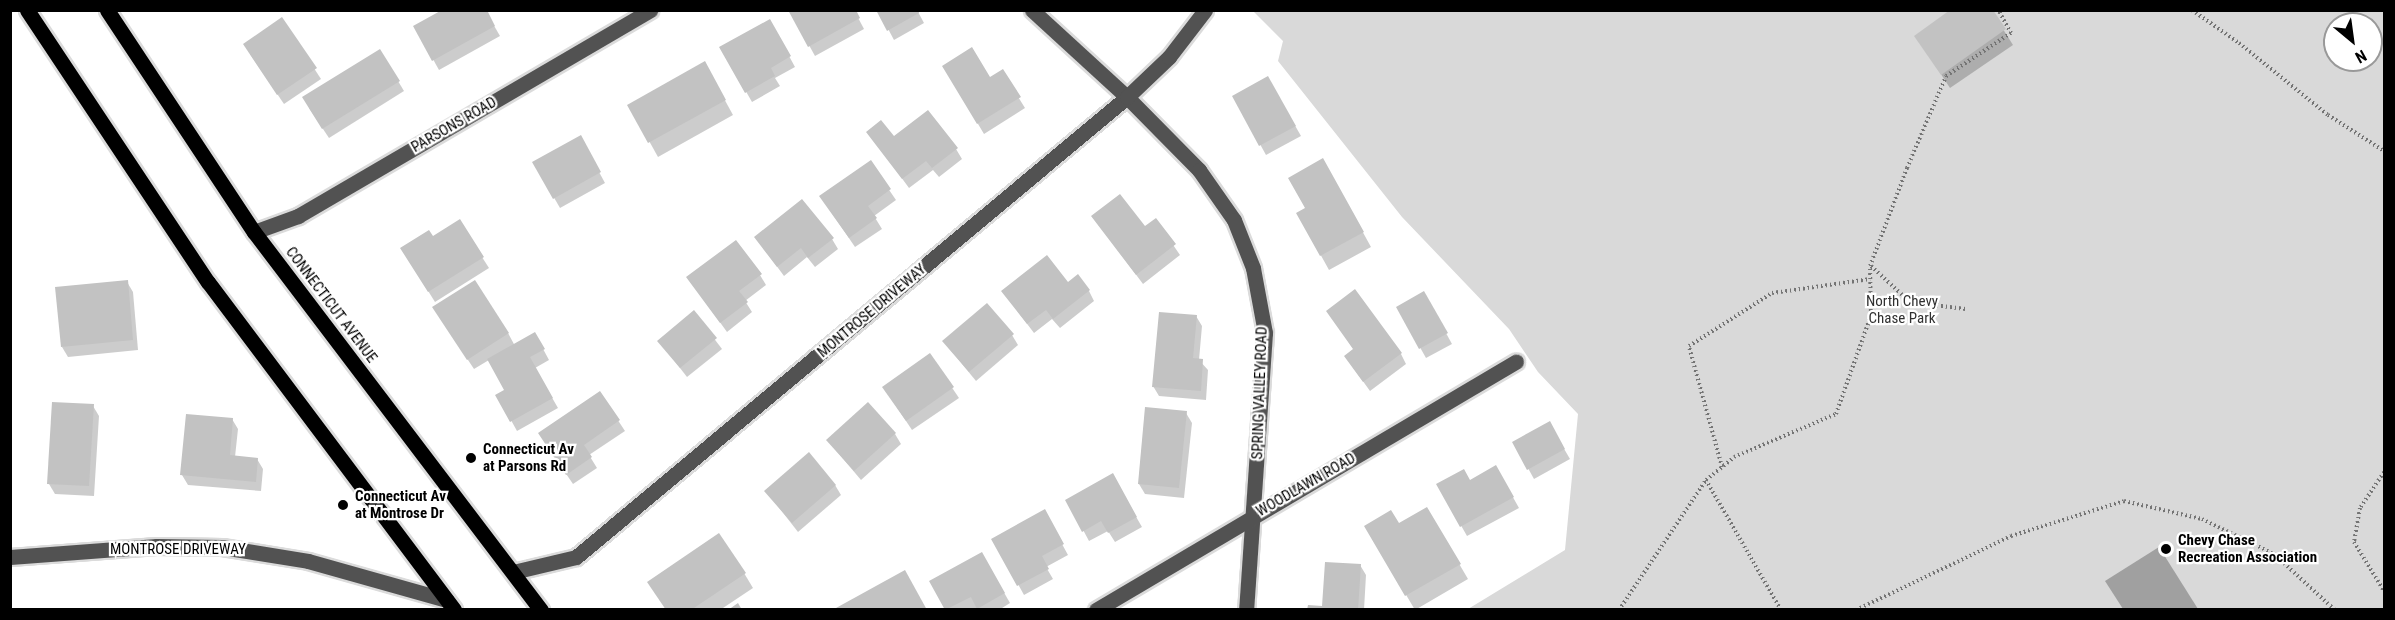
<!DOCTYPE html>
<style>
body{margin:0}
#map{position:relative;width:2395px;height:620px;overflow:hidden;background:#fff;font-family:"Roboto Condensed",sans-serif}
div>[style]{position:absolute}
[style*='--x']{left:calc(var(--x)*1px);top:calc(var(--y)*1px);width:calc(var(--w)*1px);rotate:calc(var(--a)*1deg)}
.green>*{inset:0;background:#d9d9d9}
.water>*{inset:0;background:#a0a0a0}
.shadow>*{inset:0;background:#0003}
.building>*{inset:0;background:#c2c2c2}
.path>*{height:4px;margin-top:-2px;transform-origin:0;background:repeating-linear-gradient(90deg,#747474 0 1.5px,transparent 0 4.5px)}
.roads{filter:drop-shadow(2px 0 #dbdbdb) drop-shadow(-2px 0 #dbdbdb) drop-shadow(0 2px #dbdbdb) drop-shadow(0 -2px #dbdbdb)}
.minor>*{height:15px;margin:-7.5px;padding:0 7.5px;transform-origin:7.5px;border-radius:7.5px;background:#525252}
.major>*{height:15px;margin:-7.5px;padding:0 7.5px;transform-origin:7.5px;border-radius:7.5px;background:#000}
.dots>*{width:16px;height:16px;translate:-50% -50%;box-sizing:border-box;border:3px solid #fff;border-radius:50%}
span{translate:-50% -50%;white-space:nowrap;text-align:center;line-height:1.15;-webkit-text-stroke:4.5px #fff;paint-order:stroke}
.street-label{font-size:15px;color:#000}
.park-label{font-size:15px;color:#303030}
.poi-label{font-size:15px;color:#000;font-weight:700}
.left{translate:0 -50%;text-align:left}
.frame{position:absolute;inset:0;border:12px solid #000;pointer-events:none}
.north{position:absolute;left:2323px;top:12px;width:60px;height:60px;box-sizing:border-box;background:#fff;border:2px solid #999;border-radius:50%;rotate:151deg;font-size:16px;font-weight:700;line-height:24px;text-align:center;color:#000}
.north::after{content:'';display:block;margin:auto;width:21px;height:27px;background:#000;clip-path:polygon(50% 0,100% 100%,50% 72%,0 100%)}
</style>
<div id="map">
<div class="green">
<div style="clip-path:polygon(evenodd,1253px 11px,2384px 11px,2384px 609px,1468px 609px,1565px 550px,1578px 414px,1538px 372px,1509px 329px,1402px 217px,1278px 61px,1283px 41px,1253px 11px,2335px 24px,2371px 24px,2371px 60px,2335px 60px,2335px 24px)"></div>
</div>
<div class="water">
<div style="clip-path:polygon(2159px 547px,2198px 609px,2123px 609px,2105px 581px)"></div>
</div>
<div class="shadow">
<div style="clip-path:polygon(485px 10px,500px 36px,439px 70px,415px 27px)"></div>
<div style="clip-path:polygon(854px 10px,864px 29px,815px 56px,790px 11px)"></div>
<div style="clip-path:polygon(878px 10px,917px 10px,924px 23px,894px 40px)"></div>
<div style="clip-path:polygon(1991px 10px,2013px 45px,1950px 88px,1916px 36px)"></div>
<div style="clip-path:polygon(282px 19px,321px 79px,284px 104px,250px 54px)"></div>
<div style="clip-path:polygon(770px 21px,795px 67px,775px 78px,780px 86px,752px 102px,721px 48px)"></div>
<div style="clip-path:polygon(380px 51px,404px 91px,329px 138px,309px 108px)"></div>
<div style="clip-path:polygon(705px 64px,733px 115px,658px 157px,629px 105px)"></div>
<div style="clip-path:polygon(944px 67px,989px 79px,1002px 71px,1025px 108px,984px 134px)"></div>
<div style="clip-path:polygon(1268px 78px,1301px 136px,1266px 155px,1234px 97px)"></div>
<div style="clip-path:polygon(868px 132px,956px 149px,962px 159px,939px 177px,933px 170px,909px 188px)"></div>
<div style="clip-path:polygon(580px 137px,605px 183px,560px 208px,534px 163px)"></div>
<div style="clip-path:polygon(1323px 160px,1371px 247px,1329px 270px,1298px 214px,1307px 209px)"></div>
<div style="clip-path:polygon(870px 162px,896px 200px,874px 216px,882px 229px,855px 247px,827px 206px)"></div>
<div style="clip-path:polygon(1093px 217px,1145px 229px,1156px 220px,1180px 255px,1143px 284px)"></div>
<div style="clip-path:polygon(459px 221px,489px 268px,435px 302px,408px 259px)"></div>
<div style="clip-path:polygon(756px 238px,832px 239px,838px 249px,815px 267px,807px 257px,784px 276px)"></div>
<div style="clip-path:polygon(760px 275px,766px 285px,745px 301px,752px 312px,727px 332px,688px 278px)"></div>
<div style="clip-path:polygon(127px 282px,133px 292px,138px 350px,68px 357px,62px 347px)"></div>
<div style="clip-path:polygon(1067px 284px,1089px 291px,1094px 301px,1060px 328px,1052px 319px,1034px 333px,1003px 292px)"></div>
<div style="clip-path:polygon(1424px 293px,1452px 344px,1426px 358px,1398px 308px)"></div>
<div style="clip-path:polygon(1328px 311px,1401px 354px,1406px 364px,1370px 391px,1352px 366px,1354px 350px)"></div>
<div style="clip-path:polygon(694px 312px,722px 349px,687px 377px,659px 341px)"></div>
<div style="clip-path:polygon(1196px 316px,1202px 326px,1199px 360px,1208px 370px,1206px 400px,1159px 396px,1153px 386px)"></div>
<div style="clip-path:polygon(440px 318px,508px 333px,515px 346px,535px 334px,549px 360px,535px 368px,558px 408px,517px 431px,497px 395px,506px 390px,489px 360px,474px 369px)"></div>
<div style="clip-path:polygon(1012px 335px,1018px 345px,976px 381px,944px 342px)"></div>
<div style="clip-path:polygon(930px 355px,959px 398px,912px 430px,890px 397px)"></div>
<div style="clip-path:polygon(600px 393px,625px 431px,589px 455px,597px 468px,573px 484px,545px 443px)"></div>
<div style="clip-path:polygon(93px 406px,99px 416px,94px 496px,55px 494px,49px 484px)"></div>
<div style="clip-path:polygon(1186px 413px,1192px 423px,1184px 498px,1145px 494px,1139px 484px)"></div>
<div style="clip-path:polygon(232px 419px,238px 429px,235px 457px,257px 459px,263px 469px,261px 491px,188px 485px,182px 475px)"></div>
<div style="clip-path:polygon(1549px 423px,1570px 459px,1534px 479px,1514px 443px)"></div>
<div style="clip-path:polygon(895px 434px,901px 444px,861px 480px,828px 441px)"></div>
<div style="clip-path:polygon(1496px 467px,1519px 508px,1467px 536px,1438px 485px,1470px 482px)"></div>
<div style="clip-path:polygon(1112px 475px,1142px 527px,1115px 542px,1108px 531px,1089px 541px,1067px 500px)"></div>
<div style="clip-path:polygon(835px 485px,841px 495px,798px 532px,766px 491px)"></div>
<div style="clip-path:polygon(1427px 509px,1468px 579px,1415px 610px,1366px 527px,1399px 525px)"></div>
<div style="clip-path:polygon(1044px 511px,1068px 555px,1046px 567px,1053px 579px,1024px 595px,993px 539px)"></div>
<div style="clip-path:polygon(982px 554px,1010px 603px,999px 610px,947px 610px,931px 582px)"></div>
<div style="clip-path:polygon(1360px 565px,1366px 575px,1364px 610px,1309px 610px,1324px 607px)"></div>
<div style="clip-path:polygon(744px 573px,753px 588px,720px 610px,666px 610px)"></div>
</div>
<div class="building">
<div style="clip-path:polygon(442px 10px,487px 10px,495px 26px,432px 61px,413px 26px)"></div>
<div style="clip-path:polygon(788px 10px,856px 10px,860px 18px,808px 47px)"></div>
<div style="clip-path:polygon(876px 10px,918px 10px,919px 13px,887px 31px)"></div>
<div style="clip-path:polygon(1950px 10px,1993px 10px,2006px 29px,1941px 75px,1914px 36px)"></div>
<div style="clip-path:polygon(282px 17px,317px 68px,277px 95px,243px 44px)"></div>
<div style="clip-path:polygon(770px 19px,791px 56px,771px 68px,775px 76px,745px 93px,719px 47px)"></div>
<div style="clip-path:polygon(972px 47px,990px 77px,1003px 69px,1021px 97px,977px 124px,942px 66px)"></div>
<div style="clip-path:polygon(380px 49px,400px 81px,322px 129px,302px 97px)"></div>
<div style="clip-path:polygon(705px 61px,726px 100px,648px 143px,627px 105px)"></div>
<div style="clip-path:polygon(1268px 76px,1296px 126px,1259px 146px,1232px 96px)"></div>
<div style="clip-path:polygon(928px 110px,958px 148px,932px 168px,926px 161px,902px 179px,866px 132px,881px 120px,894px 136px)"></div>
<div style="clip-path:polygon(581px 135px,601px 172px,553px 199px,532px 162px)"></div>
<div style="clip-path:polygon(1323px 158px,1364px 232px,1320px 256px,1296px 213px,1305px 208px,1288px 178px)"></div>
<div style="clip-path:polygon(871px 160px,891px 189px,868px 206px,877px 218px,849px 238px,819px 196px)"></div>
<div style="clip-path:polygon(1120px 194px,1145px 226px,1156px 218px,1176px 244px,1136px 275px,1091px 216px)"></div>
<div style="clip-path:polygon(802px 199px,834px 238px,808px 258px,801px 248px,777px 267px,754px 237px)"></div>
<div style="clip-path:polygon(460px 219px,484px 257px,428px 292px,400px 248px,429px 230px,433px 236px)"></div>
<div style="clip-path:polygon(736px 240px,762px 274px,739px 291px,748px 302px,720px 323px,686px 277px)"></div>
<div style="clip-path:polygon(1047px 255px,1068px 282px,1078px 274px,1090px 290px,1053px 319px,1046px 310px,1027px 324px,1001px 291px)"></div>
<div style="clip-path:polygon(128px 280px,133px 340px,61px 347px,55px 287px)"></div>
<div style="clip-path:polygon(475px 280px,509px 333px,467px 360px,432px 307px)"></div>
<div style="clip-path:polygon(1355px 289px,1402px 353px,1363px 382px,1344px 356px,1353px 349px,1326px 311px)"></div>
<div style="clip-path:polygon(1424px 291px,1448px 333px,1419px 349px,1396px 307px)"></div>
<div style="clip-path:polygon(987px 303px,1014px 334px,969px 372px,942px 341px)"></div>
<div style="clip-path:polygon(694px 310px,717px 338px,680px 368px,657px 341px)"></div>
<div style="clip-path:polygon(1159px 312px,1197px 315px,1193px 358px,1203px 359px,1201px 391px,1152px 387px)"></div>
<div style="clip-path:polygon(535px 332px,545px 349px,530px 357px,553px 398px,510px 422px,495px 395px,504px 390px,487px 359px)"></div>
<div style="clip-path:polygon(930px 353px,954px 387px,906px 421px,882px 387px)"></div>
<div style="clip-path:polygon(600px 391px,620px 420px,584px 445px,592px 457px,566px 475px,538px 433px)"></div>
<div style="clip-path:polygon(52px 402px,94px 404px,89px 486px,47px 484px)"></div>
<div style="clip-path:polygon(868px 402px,896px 433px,854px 471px,826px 440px)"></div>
<div style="clip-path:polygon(1145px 407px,1187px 411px,1179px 488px,1138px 484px)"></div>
<div style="clip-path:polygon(186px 414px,233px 418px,230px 455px,258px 458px,256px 482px,180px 475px)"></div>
<div style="clip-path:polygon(1550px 421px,1565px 449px,1527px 470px,1512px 442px)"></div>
<div style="clip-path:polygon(809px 452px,836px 485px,792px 523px,764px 491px)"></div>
<div style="clip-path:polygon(1496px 465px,1514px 497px,1460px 527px,1436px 484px,1464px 469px,1470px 480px)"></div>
<div style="clip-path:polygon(1113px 473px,1137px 517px,1108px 533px,1101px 521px,1082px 532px,1065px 500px)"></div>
<div style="clip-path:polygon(1427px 507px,1461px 564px,1405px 596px,1364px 526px,1391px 510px,1399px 523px)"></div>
<div style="clip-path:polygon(1045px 509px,1064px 544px,1042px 556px,1049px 569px,1017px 586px,991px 539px)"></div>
<div style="clip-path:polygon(719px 533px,746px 573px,691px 610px,666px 610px,647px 582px)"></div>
<div style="clip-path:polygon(982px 552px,1005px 593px,977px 609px,971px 597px,945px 610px,929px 581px)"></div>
<div style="clip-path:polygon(1325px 562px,1361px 564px,1358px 610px,1307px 610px,1308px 605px,1322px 606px)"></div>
<div style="clip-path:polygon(905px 570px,927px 610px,837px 610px,836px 608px)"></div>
<div style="clip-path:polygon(738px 603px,742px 610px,728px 610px)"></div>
</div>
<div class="path">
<div style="--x:2192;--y:10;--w:57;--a:35.1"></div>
<div style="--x:2239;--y:43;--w:114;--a:39"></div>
<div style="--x:2328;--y:115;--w:67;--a:32.7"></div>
<div style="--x:1871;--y:266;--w:53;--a:42.7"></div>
<div style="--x:1910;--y:302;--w:56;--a:7.1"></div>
<div style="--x:1722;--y:467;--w:125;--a:-105.3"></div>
<div style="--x:1689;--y:346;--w:98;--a:-32.6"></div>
<div style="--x:1772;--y:293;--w:99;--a:-8.1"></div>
<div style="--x:2384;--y:472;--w:43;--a:123.7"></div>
<div style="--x:2360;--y:508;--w:35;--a:100"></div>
<div style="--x:2354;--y:542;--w:57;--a:58.5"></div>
<div style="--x:1706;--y:480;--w:150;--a:60"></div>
<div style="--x:1619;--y:610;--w:156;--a:-56.2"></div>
<div style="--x:1706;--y:480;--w:36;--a:-39"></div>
<div style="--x:1734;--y:457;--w:111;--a:-22.9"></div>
<div style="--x:1836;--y:414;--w:105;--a:-70.5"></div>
<div style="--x:1871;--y:315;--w:49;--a:-91.2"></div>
<div style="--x:1870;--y:266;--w:105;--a:-69.3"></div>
<div style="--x:1907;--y:168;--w:100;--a:-67"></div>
<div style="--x:1946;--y:76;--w:78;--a:-33.5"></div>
<div style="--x:2011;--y:33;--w:26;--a:-119"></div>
<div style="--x:1856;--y:610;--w:172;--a:-25.5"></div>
<div style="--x:2011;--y:536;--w:118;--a:-17.2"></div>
<div style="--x:2124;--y:501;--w:80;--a:13"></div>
<div style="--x:2202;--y:519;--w:80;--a:25.9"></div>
<div style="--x:2274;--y:554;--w:83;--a:42.6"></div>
</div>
<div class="roads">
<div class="minor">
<div style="--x:1032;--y:10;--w:129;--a:42.5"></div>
<div style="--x:1127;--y:97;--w:103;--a:45.4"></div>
<div style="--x:1199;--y:170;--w:61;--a:55"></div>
<div style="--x:1234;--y:220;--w:52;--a:68.4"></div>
<div style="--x:1253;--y:268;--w:66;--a:79.5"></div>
<div style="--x:1265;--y:333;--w:278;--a:93.9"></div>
<div style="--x:254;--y:232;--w:47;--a:-20"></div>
<div style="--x:298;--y:216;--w:408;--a:-30.3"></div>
<div style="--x:10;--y:557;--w:147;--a:-4.3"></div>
<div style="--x:157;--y:546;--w:65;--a:0.9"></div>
<div style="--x:222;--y:547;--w:87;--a:9.2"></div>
<div style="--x:308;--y:561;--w:144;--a:15.7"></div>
<div style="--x:513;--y:572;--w:65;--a:-13.4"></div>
<div style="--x:576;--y:557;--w:718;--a:-39.86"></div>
<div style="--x:1127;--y:97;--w:58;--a:-43.6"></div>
<div style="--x:1169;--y:57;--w:59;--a:-52.5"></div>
<div style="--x:1096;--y:610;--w:488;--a:-30.6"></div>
</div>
<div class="major">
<div style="--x:27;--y:10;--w:327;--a:56.4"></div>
<div style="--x:208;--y:282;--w:410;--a:53.1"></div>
<div style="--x:107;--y:10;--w:266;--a:56.5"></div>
<div style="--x:254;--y:232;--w:475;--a:52.8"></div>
</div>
</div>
<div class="dots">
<div style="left:471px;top:458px;background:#000"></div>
<div style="left:343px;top:505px;background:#000"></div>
<div style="left:2166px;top:549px;background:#000"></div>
</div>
<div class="street-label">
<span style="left:454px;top:125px;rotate:-30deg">PARSONS ROAD</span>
<span style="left:331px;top:305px;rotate:53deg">CONNECTICUT AVENUE</span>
<span style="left:872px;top:311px;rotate:-40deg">MONTROSE DRIVEWAY</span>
<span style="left:1260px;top:393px;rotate:-88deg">SPRING VALLEY ROAD</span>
<span style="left:1306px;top:485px;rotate:-30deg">WOODLAWN ROAD</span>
<span style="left:178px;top:550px">MONTROSE DRIVEWAY</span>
</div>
<div class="park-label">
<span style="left:1902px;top:310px">North Chevy<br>Chase Park</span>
</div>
<div class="poi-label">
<span class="left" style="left:483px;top:458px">Connecticut Av<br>at Parsons Rd</span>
<span class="left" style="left:355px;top:505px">Connecticut Av<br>at Montrose Dr</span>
<span class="left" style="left:2178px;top:549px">Chevy Chase<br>Recreation Association</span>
</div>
<div class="frame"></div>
<div class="north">N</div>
</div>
